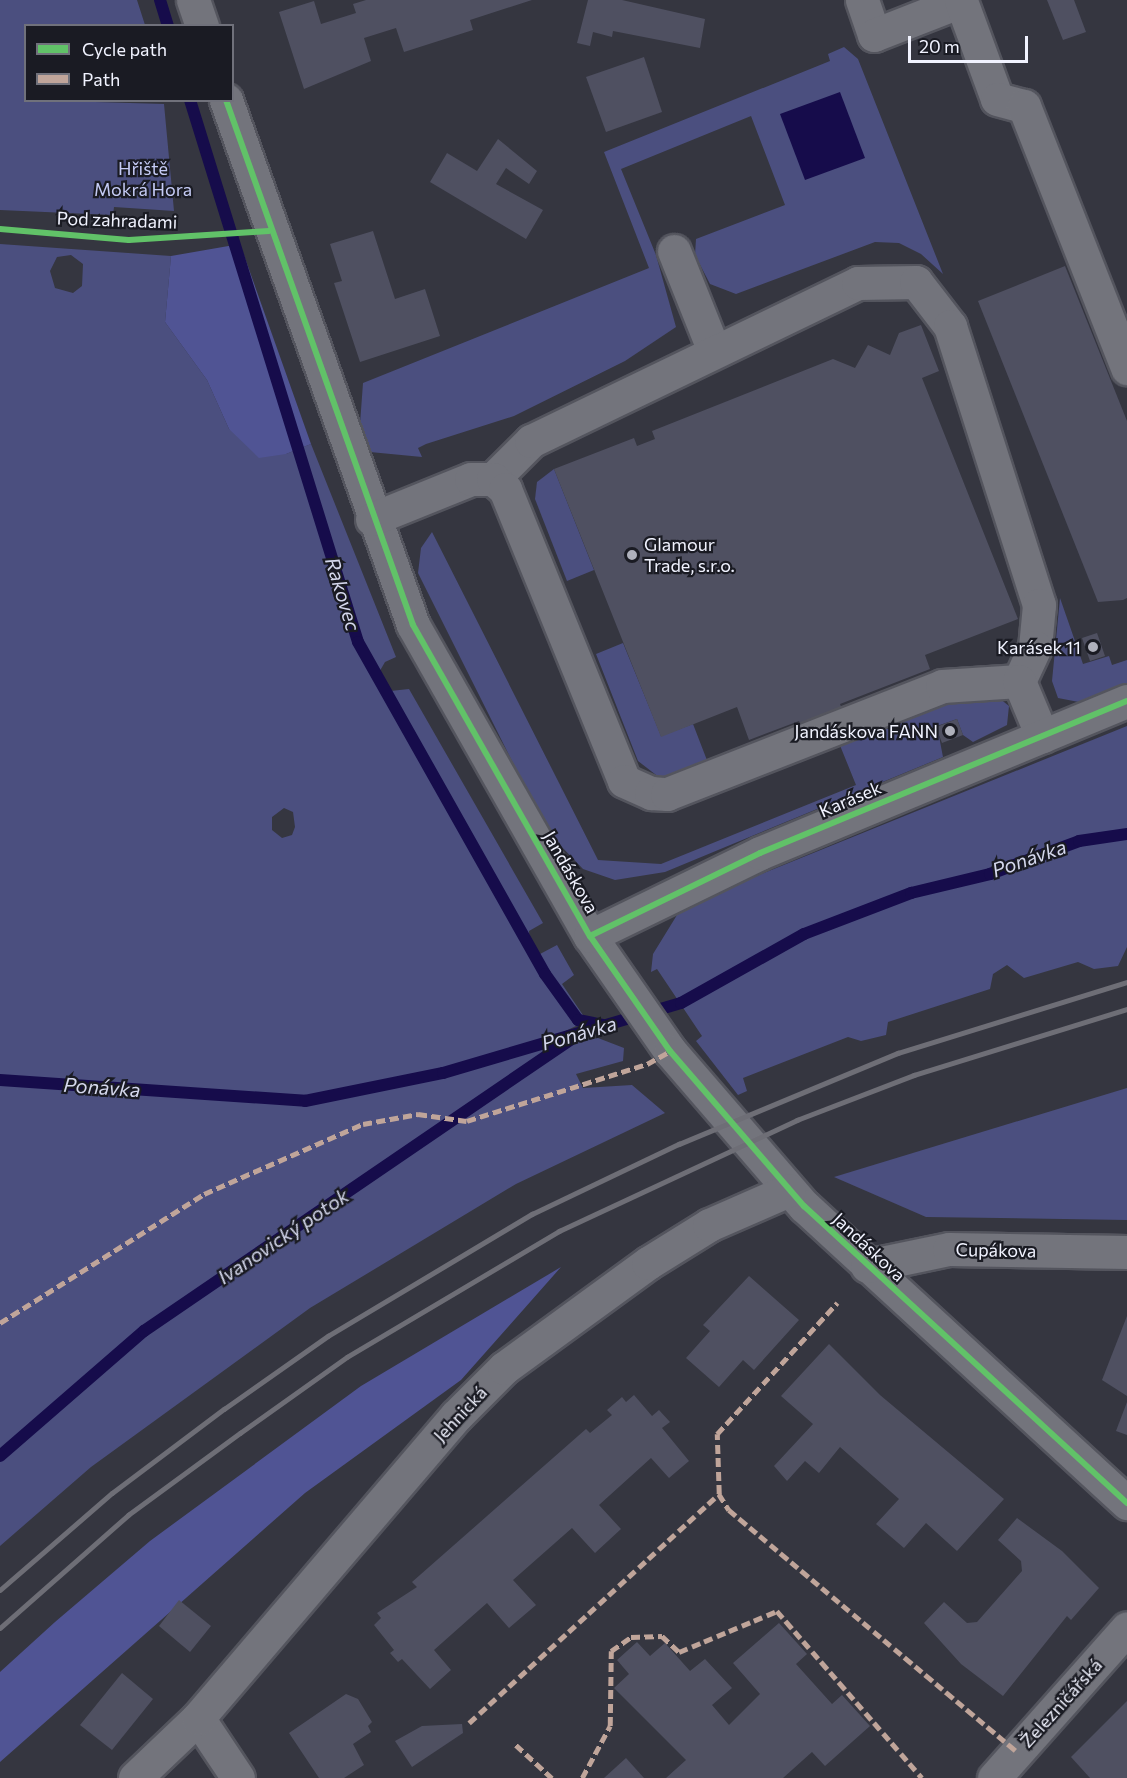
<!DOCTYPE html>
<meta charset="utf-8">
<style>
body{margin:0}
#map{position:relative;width:1127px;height:1778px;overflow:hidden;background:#353640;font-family:Commissioner,sans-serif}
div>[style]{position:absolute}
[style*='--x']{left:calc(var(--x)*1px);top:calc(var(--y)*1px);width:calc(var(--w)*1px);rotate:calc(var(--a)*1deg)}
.green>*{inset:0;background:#4b4f7f}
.forest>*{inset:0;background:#505494}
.water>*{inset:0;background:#160c4b}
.stream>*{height:12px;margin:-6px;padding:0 6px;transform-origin:6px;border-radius:6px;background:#160c4b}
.building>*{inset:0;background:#4f5061}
.roads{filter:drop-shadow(2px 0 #54555e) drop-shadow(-2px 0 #54555e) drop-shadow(0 2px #54555e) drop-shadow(0 -2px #54555e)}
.minor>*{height:33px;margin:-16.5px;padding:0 16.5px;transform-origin:16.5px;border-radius:16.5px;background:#73747c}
.rail>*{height:4.5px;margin:-2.25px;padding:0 2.25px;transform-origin:2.25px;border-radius:2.25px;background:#6e6e76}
.quiet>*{height:4.5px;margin-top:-2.25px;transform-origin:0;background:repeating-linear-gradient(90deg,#c0a59a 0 9px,transparent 0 13.5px)}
.cycleway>*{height:6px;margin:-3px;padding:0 3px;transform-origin:3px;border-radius:3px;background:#61c268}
.dots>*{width:16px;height:16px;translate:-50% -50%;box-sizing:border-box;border:3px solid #1a1b23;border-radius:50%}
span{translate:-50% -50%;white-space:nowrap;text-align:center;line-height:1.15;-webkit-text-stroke:4.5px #1a1b23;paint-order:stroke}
.park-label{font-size:18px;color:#c5cbf5}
.street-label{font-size:18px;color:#f1f3ff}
.poi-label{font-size:18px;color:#f1f3ff}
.left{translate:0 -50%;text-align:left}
.right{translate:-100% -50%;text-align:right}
.water-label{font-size:20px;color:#d5d8ed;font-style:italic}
.legend{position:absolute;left:24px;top:24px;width:210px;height:78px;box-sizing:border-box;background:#1a1b23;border:2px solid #70717b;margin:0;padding:8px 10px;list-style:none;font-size:18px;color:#f1f3ff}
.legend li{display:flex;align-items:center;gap:12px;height:30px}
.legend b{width:30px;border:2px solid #70717b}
.scale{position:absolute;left:908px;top:36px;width:120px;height:27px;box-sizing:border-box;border:3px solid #f1f3ff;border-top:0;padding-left:8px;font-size:18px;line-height:21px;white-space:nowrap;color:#f1f3ff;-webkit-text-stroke:4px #1a1b23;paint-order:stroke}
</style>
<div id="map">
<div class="green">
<div style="clip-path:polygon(0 0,137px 0,145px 25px,26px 26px,26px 100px,164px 104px,174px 211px,114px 207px,113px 215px,0 210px)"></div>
<div style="clip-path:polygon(844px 47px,858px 59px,943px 274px,921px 254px,899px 243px,875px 242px,736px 294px,710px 284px,695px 255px,696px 239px,785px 205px,751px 116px,621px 169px,656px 255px,676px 327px,625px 361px,514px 416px,426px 444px,418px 448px,422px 457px,370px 452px,360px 424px,363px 383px,649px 268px,604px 152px,830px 61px,828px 54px)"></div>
<div style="clip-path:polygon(evenodd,0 244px,171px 256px,165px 322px,207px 380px,229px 429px,286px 454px,311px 444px,396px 657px,385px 662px,374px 681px,381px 692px,409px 689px,543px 923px,529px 931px,530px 945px,540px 954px,557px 945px,574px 975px,562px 984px,587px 1021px,563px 1032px,575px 1042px,598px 1038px,624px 1048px,623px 1061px,576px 1074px,583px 1088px,632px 1085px,665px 1113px,516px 1184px,310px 1308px,91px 1467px,0 1546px,0 244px,71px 255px,83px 264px,82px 286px,73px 293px,55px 288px,50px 271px,57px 257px,71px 255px,0 244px,284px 808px,293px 812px,295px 827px,292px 835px,282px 838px,272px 830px,272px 817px,284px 808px)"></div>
<div style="clip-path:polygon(554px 469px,594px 570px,567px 581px,535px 499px,537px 482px)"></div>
<div style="clip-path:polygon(432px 532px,598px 860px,661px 864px,856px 785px,837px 738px,925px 703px,999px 698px,1009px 706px,1007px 725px,973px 742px,963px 735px,957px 719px,937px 726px,943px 757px,665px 872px,615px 880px,583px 869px,559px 844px,518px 773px,418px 573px,421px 548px)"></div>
<div style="clip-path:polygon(1060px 598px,1083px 664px,1109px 656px,1112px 665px,1127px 660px,1127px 688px,1084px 703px,1058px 698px,1052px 681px)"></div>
<div style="clip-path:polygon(623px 643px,661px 736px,693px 724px,710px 768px,660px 778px,638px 761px,596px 654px)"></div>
<div style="clip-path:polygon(1127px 726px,1127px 947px,1118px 966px,1094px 969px,1078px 962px,1024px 978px,1007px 965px,993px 974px,990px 989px,888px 1022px,886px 1035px,861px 1041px,848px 1037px,743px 1078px,747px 1091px,738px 1095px,696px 1041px,702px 1036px,657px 969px,651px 972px,653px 954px,677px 915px,707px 896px)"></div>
<div style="clip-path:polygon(1127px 1088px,1127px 1220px,926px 1217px,834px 1177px)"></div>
</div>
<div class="forest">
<div style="clip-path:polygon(240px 244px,311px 444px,286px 454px,259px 458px,229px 429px,207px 380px,165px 322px,171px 256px)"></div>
<div style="clip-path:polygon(561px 1267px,461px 1380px,305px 1493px,0 1762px,0 1672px,55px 1622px,150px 1541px,361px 1386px)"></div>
</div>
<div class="water">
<div style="clip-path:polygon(840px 92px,865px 158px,805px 180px,780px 114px)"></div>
</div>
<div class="stream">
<div style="--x:160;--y:0;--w:27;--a:73"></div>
<div style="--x:190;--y:100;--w:567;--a:72.78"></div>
<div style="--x:358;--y:642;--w:381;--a:60.6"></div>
<div style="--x:545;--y:974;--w:57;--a:54.3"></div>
<div style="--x:578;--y:1020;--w:25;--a:11"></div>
<div style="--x:0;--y:1080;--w:306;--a:3.9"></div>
<div style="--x:305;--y:1101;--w:141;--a:-11.5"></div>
<div style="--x:443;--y:1073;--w:248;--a:-16.4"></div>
<div style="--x:681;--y:1003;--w:141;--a:-29.3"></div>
<div style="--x:804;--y:934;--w:115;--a:-21"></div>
<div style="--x:911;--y:893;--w:81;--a:-13.5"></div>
<div style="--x:990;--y:874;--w:95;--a:-20.3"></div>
<div style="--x:1079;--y:841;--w:49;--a:-8.3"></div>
<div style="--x:0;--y:1456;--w:191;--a:-41"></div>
<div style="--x:144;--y:1331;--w:516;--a:-34.34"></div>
</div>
<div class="building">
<div style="clip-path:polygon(366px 0,532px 0,470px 20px,473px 30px,404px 52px,396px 28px,364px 38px,371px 61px,304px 89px,279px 12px,314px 1px,321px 24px,356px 13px,353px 4px)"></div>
<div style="clip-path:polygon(588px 0,622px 0,705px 19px,700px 48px,613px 31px,612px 37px,593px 32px,590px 46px,577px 43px)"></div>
<div style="clip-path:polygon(1047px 0,1074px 0,1086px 32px,1063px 40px)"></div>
<div style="clip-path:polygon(644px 57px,662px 112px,606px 132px,586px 77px)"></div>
<div style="clip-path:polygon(498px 139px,537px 171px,529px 184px,506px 168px,496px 184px,543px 210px,526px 239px,430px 182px,447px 153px,477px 171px)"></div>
<div style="clip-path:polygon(373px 231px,395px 299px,425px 289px,440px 336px,360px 362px,334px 283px,342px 281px,330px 244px)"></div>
<div style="clip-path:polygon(1065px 266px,1127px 421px,1127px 598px,1123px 600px,1098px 602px,978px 301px)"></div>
<div style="clip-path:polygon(921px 325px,939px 371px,922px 378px,1018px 619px,925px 655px,930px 669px,840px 704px,843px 712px,802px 728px,799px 721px,749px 740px,737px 707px,661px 737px,554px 469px,634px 438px,637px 446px,655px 439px,652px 431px,833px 359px,855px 368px,868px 345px,890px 355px,899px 333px)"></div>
<div style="clip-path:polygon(1097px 633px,1105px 656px,1090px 661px,1082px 638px)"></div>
<div style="clip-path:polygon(957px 719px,963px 735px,942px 743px,936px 727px)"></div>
<div style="clip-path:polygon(749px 1276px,799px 1320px,754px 1370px,743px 1360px,719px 1387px,686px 1358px,710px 1331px,703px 1325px)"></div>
<div style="clip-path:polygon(1127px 1316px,1127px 1396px,1102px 1380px)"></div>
<div style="clip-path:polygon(829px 1344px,880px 1395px,1004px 1499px,957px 1551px,926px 1523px,904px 1548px,876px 1524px,899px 1499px,840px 1447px,819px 1473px,805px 1461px,787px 1481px,774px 1466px,813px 1424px,781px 1396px)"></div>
<div style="clip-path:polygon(634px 1395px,652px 1416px,659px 1410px,670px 1422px,662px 1428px,689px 1461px,669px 1478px,651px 1458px,599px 1505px,621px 1529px,595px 1553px,572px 1528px,513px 1580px,536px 1605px,509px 1628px,487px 1603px,434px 1650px,451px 1670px,430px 1689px,402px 1659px,398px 1662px,390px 1653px,394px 1650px,374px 1625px,381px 1618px,377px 1613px,417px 1587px,412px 1582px,586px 1429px,590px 1433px,612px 1415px,607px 1410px,622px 1397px,626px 1402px)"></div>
<div style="clip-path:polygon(1127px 1402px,1127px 1435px,1116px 1431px)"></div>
<div style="clip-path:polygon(1017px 1518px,1062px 1551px,1099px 1588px,1071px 1620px,1067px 1616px,1003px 1696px,961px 1664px,924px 1623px,944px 1602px,967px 1623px,977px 1622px,1022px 1571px,1021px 1561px,998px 1540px)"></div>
<div style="clip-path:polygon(179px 1600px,211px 1626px,190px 1652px,159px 1626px)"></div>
<div style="clip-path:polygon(779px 1623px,807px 1654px,796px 1664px,832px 1704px,842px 1695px,870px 1726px,825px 1766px,812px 1752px,783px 1778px,666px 1778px,686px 1760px,614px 1688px,629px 1674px,617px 1660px,637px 1642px,650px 1656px,665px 1643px,690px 1671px,705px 1659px,732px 1688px,712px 1705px,729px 1725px,760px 1694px,733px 1663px)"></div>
<div style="clip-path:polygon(122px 1673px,153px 1699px,112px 1750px,80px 1725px)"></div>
<div style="clip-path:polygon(346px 1694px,358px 1699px,372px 1722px,368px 1726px,371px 1732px,353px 1744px,364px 1765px,344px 1778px,319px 1778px,289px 1733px)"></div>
<div style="clip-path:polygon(1127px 1701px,1127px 1778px,1090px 1778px,1071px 1757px)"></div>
<div style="clip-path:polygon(462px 1724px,463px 1733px,412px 1767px,395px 1741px,422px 1726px)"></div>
<div style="clip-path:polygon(626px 1758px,644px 1778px,604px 1778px)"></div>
</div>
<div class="roads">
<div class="minor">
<div style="--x:193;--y:0;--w:28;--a:71"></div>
<div style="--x:862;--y:0;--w:37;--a:71"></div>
<div style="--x:874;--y:35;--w:93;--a:-21.3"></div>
<div style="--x:961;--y:1;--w:104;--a:69.8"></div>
<div style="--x:997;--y:99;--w:28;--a:15"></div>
<div style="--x:1024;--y:106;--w:282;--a:68.5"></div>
<div style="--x:226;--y:100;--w:557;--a:70.39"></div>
<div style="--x:413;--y:625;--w:358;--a:60.4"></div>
<div style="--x:590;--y:936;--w:140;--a:55.2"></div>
<div style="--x:670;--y:1051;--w:205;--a:49.2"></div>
<div style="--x:804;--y:1206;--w:439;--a:42.6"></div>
<div style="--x:674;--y:251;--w:108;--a:68.2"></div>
<div style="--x:493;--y:479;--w:54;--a:-45"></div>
<div style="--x:531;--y:441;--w:363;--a:-25.8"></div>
<div style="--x:858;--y:283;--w:58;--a:-1"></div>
<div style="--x:916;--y:282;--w:56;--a:52.3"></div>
<div style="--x:950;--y:326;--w:293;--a:72.3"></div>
<div style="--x:1039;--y:605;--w:42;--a:95.4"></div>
<div style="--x:1035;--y:647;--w:38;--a:115"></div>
<div style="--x:372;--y:519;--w:107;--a:-22"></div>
<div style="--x:471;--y:479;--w:22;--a:0"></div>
<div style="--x:493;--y:479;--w:16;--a:40"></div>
<div style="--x:505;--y:489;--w:315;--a:67.8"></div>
<div style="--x:624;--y:781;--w:30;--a:24"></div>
<div style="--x:651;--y:793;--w:16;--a:4"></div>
<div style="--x:667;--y:794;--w:295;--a:-21.4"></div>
<div style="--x:942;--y:686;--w:77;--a:-3.7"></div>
<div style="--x:1019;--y:681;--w:60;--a:67.3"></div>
<div style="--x:590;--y:936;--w:189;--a:-26"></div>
<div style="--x:760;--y:853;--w:397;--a:-22.5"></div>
<div style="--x:867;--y:1266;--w:84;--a:-11.7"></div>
<div style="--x:949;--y:1249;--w:178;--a:1"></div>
<div style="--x:198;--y:1718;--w:72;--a:56.3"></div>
<div style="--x:135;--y:1778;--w:87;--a:-43.6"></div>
<div style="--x:198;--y:1718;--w:397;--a:-49.5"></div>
<div style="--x:456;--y:1416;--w:68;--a:-45"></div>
<div style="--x:504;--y:1368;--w:178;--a:-36.1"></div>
<div style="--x:648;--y:1263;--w:72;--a:-31.9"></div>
<div style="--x:709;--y:1225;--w:87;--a:-23.6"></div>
<div style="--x:994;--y:1778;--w:200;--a:-48.4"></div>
</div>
</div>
<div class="rail">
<div style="--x:0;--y:1590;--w:148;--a:-40.9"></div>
<div style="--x:112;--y:1493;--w:140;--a:-36.9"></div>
<div style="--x:224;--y:1409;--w:127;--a:-35.1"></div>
<div style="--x:328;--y:1336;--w:238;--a:-30.9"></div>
<div style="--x:532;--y:1214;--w:163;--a:-25.5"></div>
<div style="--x:679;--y:1144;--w:237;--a:-22.6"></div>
<div style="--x:898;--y:1053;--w:240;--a:-17.2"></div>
<div style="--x:0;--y:1628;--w:171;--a:-41.4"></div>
<div style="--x:128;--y:1515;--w:139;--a:-36.2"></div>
<div style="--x:240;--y:1433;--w:131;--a:-35.4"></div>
<div style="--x:347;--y:1357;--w:247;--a:-30.7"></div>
<div style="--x:559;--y:1231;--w:263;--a:-25"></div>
<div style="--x:797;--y:1120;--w:125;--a:-21"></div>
<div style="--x:914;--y:1075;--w:223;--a:-17.2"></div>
</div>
<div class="quiet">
<div style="--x:0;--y:1323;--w:241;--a:-32.3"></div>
<div style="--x:204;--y:1194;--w:174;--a:-23.8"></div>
<div style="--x:363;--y:1124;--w:56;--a:-10.3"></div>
<div style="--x:418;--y:1114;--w:49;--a:8.1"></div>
<div style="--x:467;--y:1121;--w:189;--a:-17.6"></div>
<div style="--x:647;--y:1064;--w:26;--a:-29"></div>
<div style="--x:719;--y:1494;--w:19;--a:58"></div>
<div style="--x:729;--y:1510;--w:376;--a:40"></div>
<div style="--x:469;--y:1723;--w:339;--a:-42.5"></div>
<div style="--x:719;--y:1494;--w:60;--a:-91.9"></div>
<div style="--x:717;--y:1434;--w:178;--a:-47.5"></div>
<div style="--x:516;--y:1745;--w:49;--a:42.5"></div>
<div style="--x:582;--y:1778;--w:59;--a:-61.7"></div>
<div style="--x:610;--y:1726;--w:75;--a:-89.2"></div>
<div style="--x:611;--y:1651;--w:24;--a:-35"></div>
<div style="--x:631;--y:1637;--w:31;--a:-2"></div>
<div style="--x:662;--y:1636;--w:23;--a:43"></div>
<div style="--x:679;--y:1652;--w:106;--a:-22.7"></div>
<div style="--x:777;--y:1611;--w:221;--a:49"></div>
</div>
<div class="cycleway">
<div style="--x:226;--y:100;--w:557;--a:70.39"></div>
<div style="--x:413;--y:625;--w:358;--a:60.4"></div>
<div style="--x:590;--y:936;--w:140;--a:55.2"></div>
<div style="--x:670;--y:1051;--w:205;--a:49.2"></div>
<div style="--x:804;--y:1206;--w:439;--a:42.6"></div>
<div style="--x:0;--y:229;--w:129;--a:4.9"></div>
<div style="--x:129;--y:240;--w:140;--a:-3.7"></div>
<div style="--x:590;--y:936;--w:189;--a:-26"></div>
<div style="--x:760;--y:853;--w:397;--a:-22.5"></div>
</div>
<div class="dots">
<div style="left:632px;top:555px;background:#afb1bc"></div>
<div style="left:1093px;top:647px;background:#afb1bc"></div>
<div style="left:950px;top:731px;background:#afb1bc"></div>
</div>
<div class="park-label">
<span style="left:143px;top:179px">Hřiště<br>Mokrá Hora</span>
</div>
<div class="street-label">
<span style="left:117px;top:220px;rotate:2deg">Pod zahradami</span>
<span style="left:850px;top:799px;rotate:-23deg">Karásek</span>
<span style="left:571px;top:872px;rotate:60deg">Jandáskova</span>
<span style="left:869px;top:1247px;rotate:43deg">Jandáskova</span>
<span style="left:996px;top:1250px;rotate:1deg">Cupákova</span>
<span style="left:460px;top:1414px;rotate:-47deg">Jehnická</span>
<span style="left:1061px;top:1703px;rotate:-48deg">Železničářská</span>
</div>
<div class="poi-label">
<span class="left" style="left:644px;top:555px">Glamour<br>Trade, s.r.o.</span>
<span class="right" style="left:1081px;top:647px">Karásek 11</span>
<span class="right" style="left:938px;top:731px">Jandáskova FANN</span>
</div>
<div class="water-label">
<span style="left:343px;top:594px;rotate:73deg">Rakovec</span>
<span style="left:1029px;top:858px;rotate:-19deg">Ponávka</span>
<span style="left:579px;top:1033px;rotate:-16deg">Ponávka</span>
<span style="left:102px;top:1087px;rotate:4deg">Ponávka</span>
<span style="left:283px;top:1236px;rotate:-34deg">Ivanovický potok</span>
</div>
<ul class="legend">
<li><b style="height:8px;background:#61c268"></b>Cycle path</li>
<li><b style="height:8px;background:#c0a59a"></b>Path</li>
</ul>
<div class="scale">20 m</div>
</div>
